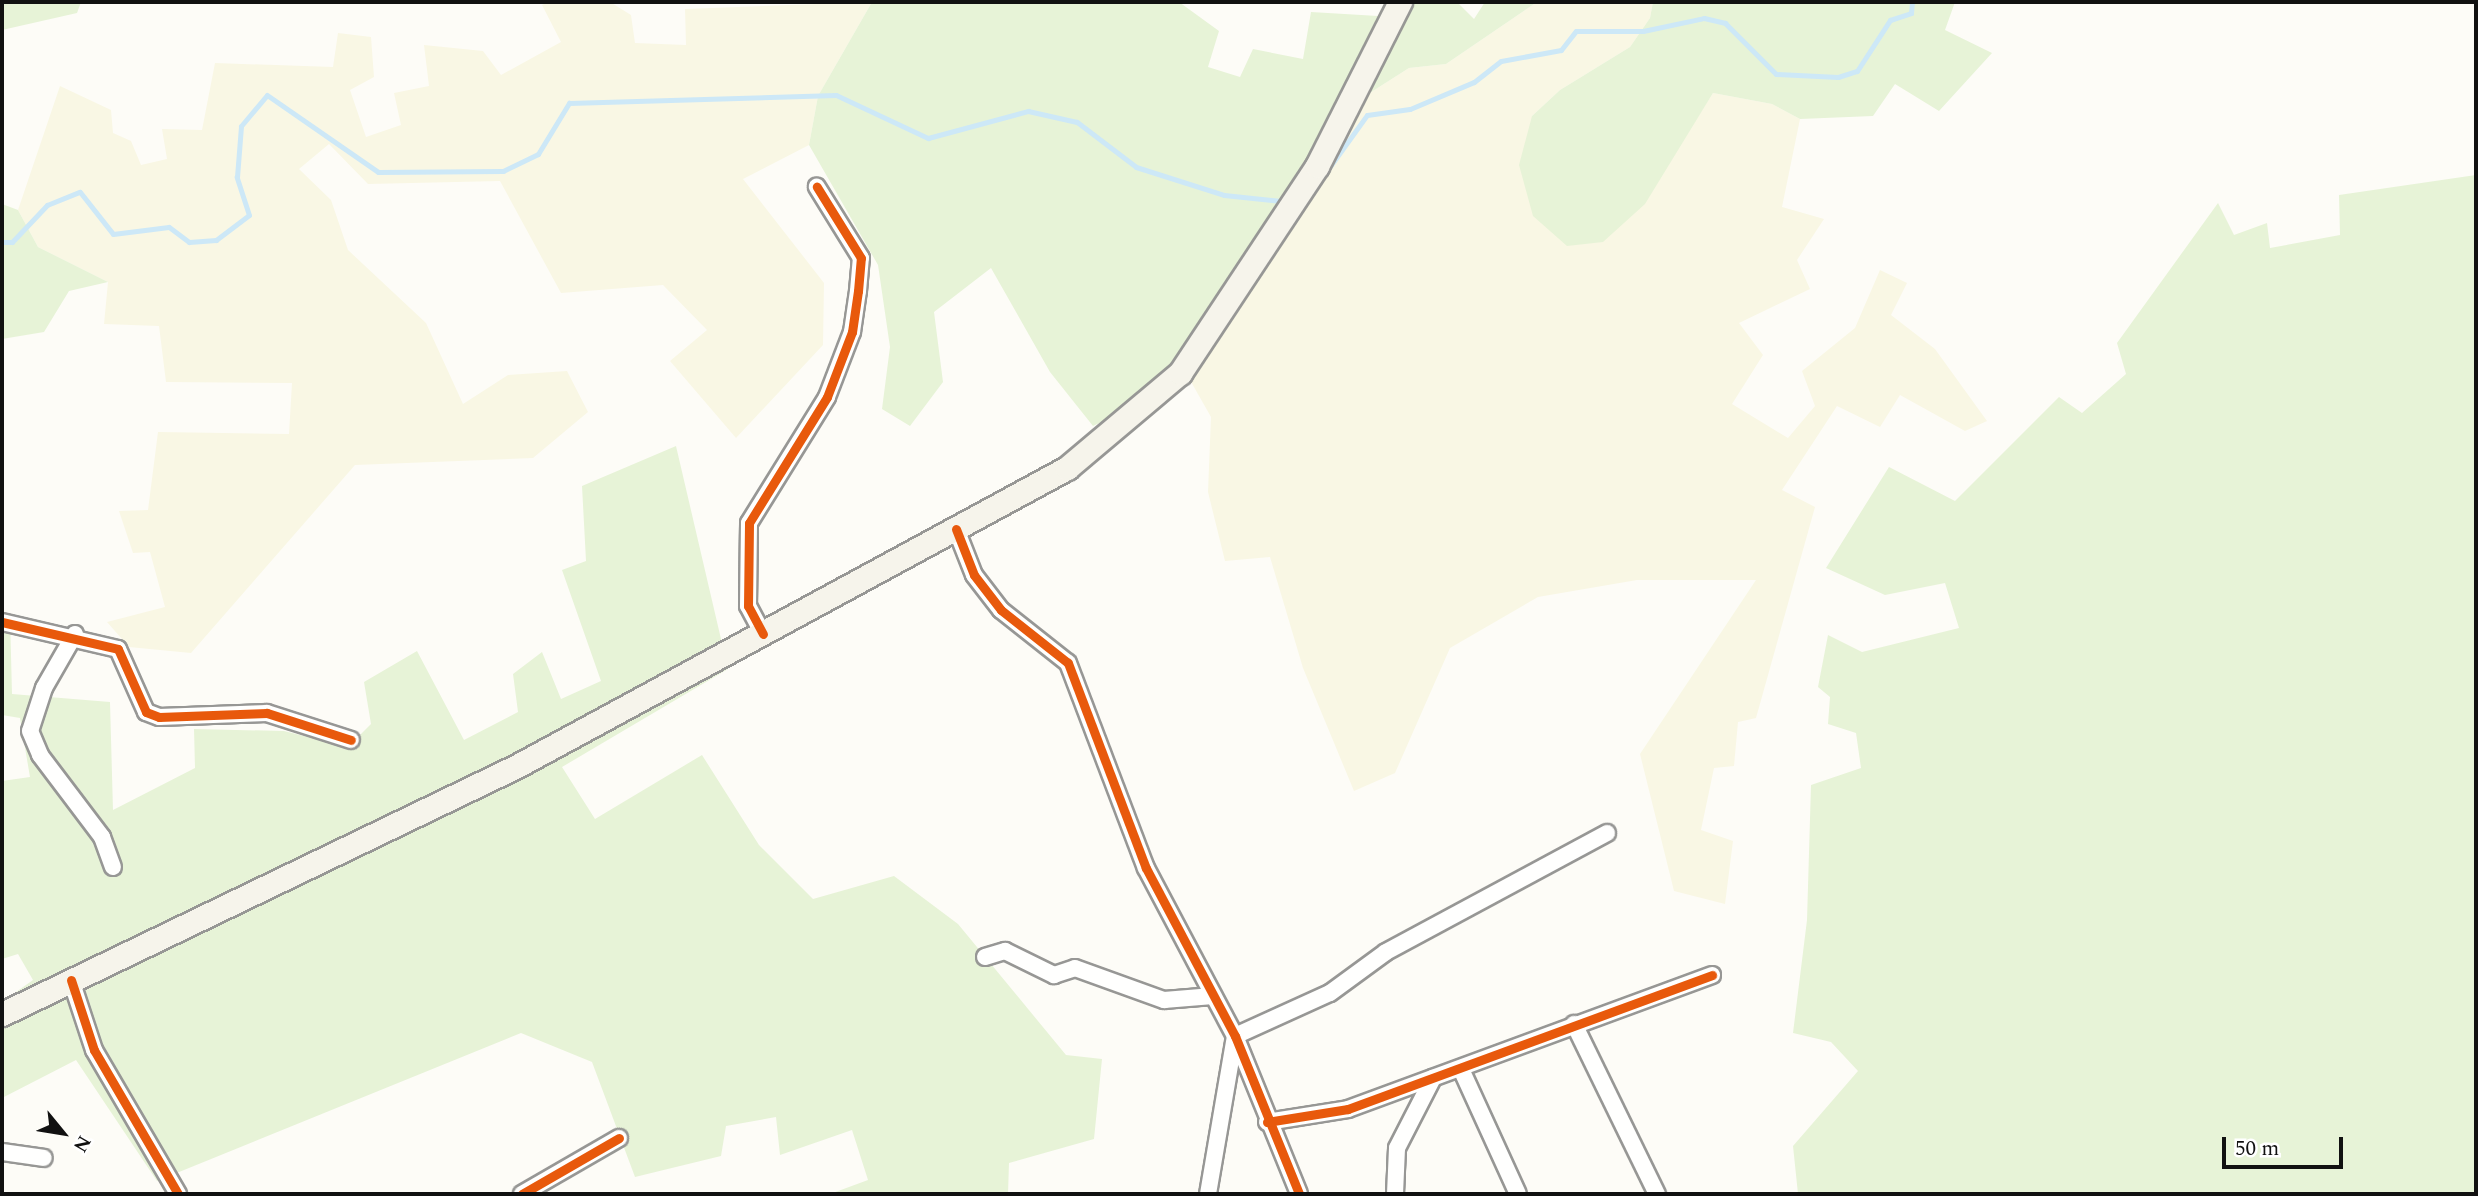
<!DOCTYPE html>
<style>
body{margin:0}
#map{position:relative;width:2478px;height:1196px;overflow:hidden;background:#fdfcf7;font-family:Spectral,serif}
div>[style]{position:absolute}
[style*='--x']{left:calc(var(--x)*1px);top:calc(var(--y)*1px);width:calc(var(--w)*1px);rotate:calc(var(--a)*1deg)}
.farmland>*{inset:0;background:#f9f7e4}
.green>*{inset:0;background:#e7f3d7}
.stream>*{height:5px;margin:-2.5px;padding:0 2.5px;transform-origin:2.5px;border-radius:2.5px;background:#cde8f7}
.roads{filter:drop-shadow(2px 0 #979795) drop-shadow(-2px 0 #979795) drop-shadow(0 2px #979795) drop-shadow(0 -2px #979795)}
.street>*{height:16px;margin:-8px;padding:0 8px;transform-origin:8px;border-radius:8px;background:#fffffe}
.secondary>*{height:23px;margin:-11.5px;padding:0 11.5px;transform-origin:11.5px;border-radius:11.5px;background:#f6f4eb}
.cycleway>*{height:9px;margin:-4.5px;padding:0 4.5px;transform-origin:4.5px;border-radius:4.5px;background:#e8590c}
span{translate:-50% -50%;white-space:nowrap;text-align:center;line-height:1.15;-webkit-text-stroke:7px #fff;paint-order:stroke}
.frame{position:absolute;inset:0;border:4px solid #111;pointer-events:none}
.north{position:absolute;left:28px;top:1098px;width:70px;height:70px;-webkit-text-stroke:5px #fff;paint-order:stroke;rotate:120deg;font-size:19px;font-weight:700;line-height:28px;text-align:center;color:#111}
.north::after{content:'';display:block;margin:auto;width:24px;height:32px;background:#111;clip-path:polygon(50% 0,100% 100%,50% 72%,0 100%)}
.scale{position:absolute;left:2222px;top:1137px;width:121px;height:32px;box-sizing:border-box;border:4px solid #111;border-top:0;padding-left:9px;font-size:21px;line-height:24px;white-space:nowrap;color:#111;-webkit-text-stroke:5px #fff;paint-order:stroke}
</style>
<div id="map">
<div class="farmland">
<div style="clip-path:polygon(548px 2px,610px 2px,631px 15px,635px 43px,686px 45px,685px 9px,872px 2px,818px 96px,809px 145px,743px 179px,824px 283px,823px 345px,736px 438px,670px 361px,707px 330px,663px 285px,561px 293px,500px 181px,368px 184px,329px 144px,299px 169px,331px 200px,348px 250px,426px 323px,463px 404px,508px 375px,567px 371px,588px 412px,533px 458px,355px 465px,191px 653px,129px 647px,107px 622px,165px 607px,150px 552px,133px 553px,119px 511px,148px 510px,158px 432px,289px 434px,292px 383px,166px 382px,159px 326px,104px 324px,108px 282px,38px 247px,18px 210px,60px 86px,111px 110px,113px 133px,131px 141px,141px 165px,167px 159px,162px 129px,202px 130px,215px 63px,333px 67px,338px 33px,371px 37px,374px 77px,350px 90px,366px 137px,401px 125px,394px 93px,429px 86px,424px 45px,483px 51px,501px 75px,561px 42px,542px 5px)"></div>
<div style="clip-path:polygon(1537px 2px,1653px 2px,1650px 18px,1630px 47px,1560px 90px,1532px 116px,1681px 143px,1713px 93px,1772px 104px,1800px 119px,1782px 207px,1824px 219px,1797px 260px,1810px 289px,1739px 323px,1763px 355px,1732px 404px,1788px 438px,1815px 406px,1802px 371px,1855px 328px,1880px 270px,1907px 283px,1891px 315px,1935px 349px,1987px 421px,1965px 431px,1900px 395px,1880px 427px,1837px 406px,1782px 490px,1815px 507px,1756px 718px,1738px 722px,1734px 766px,1714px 768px,1701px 830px,1733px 841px,1725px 904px,1674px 891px,1640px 754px,1756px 580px,1637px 580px,1538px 597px,1450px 648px,1395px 773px,1354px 791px,1303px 668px,1270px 557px,1225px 561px,1208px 492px,1211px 417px,1190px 380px,1291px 228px,1365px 96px,1409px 68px,1446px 64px)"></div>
</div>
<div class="green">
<div style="clip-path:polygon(2px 2px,81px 2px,77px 13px,2px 30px)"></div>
<div style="clip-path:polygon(872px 2px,1179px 2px,1219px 31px,1208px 67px,1240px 77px,1253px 49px,1303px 59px,1311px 12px,1378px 16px,1385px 2px,1457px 2px,1474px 19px,1485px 2px,1537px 2px,1446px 64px,1409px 68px,1365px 96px,1291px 228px,1190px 380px,1093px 426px,1050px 372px,991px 268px,934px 312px,943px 382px,910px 426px,882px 409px,890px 347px,878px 265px,809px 145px,818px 96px)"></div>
<div style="clip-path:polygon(1653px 2px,1955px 2px,1945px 30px,1992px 53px,1939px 111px,1895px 84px,1873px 116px,1800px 119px,1772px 104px,1713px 93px,1645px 204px,1603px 242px,1567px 246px,1533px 216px,1519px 165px,1532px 116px,1560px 90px,1630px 47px,1650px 18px)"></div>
<div style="clip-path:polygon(2476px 175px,2476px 1194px,1798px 1194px,1793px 1146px,1858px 1071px,1831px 1042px,1793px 1033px,1807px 920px,1811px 785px,1861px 768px,1856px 733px,1828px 724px,1830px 697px,1818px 687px,1828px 635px,1862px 652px,1959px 628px,1945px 583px,1885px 595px,1826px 568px,1889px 467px,1955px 501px,2059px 397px,2082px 413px,2126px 374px,2117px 343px,2218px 203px,2234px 235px,2267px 223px,2270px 248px,2340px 235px,2339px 195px)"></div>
<div style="clip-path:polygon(2px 204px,18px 210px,38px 247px,108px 282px,69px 291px,44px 332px,2px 339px)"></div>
<div style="clip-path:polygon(676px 446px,728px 669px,562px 767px,595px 819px,702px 755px,759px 845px,813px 899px,894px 876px,958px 924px,1066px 1055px,1102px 1059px,1094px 1139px,1009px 1163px,1008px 1194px,830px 1194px,868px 1180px,852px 1130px,780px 1155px,776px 1117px,726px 1126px,721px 1156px,635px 1177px,592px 1062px,521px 1033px,157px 1181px,76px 1060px,2px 1098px,2px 1002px,33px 980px,18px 954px,2px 959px,2px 781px,30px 777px,20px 718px,2px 715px,2px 615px,10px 616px,12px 694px,110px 702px,113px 810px,195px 768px,194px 729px,284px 731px,348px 747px,371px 724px,364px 682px,417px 651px,464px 740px,518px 712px,513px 674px,542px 652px,561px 699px,601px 681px,562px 570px,586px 561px,582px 486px)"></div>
</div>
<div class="stream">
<div style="--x:1326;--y:172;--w:70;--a:-54.3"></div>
<div style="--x:1367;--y:115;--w:43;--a:-7.9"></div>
<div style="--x:1410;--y:109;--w:69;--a:-22.9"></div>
<div style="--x:1474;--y:82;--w:34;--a:-38"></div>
<div style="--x:1501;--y:61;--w:61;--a:-10.4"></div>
<div style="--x:1561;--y:50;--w:24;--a:-52"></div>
<div style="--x:1576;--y:31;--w:67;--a:0"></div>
<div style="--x:1643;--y:31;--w:62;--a:-12"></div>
<div style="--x:1704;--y:18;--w:22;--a:13"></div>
<div style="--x:1725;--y:23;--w:72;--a:45"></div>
<div style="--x:1776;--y:74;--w:62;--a:2.8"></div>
<div style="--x:1838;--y:77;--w:20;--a:-18"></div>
<div style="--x:1857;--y:71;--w:61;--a:-57.1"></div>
<div style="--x:1890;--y:20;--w:22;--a:-18"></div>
<div style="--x:1911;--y:13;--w:11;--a:-85"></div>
<div style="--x:2;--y:242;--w:10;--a:0"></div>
<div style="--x:12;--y:242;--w:51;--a:-46.6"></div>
<div style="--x:47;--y:205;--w:35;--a:-22"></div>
<div style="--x:80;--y:192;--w:53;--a:51.8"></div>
<div style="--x:113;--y:234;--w:56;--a:-7.1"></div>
<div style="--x:169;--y:227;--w:25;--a:37"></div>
<div style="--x:189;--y:242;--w:27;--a:-4"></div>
<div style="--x:216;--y:240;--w:41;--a:-37.1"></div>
<div style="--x:249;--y:215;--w:40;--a:-108"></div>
<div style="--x:237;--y:177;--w:51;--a:-85.5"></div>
<div style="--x:241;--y:126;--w:40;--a:-50"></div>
<div style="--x:267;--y:95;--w:135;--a:34.7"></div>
<div style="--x:378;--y:172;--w:125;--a:-0.5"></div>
<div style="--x:503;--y:171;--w:39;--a:-26"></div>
<div style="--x:538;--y:154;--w:60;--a:-58.7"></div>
<div style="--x:569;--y:103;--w:267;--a:-1.7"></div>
<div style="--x:836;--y:95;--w:102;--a:25.1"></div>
<div style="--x:928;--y:138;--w:104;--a:-15.1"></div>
<div style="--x:1028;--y:111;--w:50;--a:12.7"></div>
<div style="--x:1077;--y:122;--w:74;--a:37.3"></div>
<div style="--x:1136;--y:167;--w:92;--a:17.7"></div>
<div style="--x:1224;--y:195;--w:57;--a:6"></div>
</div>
<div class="roads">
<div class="street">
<div style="--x:956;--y:529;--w:49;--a:68.6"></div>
<div style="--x:974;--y:575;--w:44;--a:52.4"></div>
<div style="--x:1001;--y:610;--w:85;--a:38.3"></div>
<div style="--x:1068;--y:663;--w:219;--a:69.2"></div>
<div style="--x:1146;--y:868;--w:190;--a:62.1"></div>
<div style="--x:1235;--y:1036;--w:170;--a:67.9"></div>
<div style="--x:2;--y:622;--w:119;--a:13.1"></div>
<div style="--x:118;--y:649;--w:69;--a:66"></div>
<div style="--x:146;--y:712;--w:14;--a:21"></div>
<div style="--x:159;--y:717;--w:108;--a:-2.1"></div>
<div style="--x:267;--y:713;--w:88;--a:17.8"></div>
<div style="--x:75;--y:634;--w:62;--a:119.9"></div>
<div style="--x:44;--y:688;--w:45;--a:108"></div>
<div style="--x:30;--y:731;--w:26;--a:67"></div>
<div style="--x:40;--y:755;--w:103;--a:52.9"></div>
<div style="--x:102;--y:837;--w:32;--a:70"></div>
<div style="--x:763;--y:634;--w:32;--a:-118"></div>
<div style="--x:748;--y:606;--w:83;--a:-89.3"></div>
<div style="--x:749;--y:523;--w:148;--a:-58.2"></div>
<div style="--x:827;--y:397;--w:70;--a:-69"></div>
<div style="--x:852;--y:332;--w:41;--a:-81.7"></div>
<div style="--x:858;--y:291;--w:33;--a:-85"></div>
<div style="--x:861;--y:258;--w:84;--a:-121.8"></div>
<div style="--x:985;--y:957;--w:21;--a:-17"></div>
<div style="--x:1005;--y:951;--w:55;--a:26.1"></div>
<div style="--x:1054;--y:975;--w:22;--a:-18"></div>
<div style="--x:1075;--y:968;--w:95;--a:19.8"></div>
<div style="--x:1164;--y:1000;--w:49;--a:-4.7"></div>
<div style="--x:71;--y:980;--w:74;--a:71.8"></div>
<div style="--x:94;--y:1050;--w:167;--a:59.7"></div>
<div style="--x:1574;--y:1024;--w:189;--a:64"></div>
<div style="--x:1461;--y:1069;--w:137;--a:65.5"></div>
<div style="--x:1267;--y:1122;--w:82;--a:-9.1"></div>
<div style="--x:1348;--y:1109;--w:388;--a:-20.2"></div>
<div style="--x:2;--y:1152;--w:42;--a:8.1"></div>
<div style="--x:522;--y:1194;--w:112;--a:-30"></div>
<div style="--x:1208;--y:1194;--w:160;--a:-80.3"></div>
<div style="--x:1235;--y:1036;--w:104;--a:-24.4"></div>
<div style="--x:1330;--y:993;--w:69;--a:-36.2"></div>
<div style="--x:1386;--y:952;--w:251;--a:-28.3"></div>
<div style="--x:1395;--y:1194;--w:46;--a:-87.5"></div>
<div style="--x:1397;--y:1148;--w:79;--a:-62.8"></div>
</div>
<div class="secondary">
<div style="--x:2;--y:1014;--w:572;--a:-25.71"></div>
<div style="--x:517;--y:766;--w:626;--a:-28.45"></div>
<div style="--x:1067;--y:468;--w:148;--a:-40.1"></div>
<div style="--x:1180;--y:373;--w:248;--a:-56.5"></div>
<div style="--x:1317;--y:166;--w:184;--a:-63.2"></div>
</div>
</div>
<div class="cycleway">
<div style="--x:956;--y:529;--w:49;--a:68.6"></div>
<div style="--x:974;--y:575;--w:44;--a:52.4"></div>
<div style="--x:1001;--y:610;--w:85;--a:38.3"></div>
<div style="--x:1068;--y:663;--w:219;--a:69.2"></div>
<div style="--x:1146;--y:868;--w:190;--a:62.1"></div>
<div style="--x:1235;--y:1036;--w:170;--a:67.9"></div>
<div style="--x:2;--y:622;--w:119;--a:13.1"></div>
<div style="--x:118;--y:649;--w:69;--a:66"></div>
<div style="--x:146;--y:712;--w:14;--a:21"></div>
<div style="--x:159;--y:717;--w:108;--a:-2.1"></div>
<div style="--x:267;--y:713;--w:88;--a:17.8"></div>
<div style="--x:763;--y:634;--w:32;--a:-118"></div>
<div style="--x:748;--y:606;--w:83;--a:-89.3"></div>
<div style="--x:749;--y:523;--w:148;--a:-58.2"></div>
<div style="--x:827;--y:397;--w:70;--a:-69"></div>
<div style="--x:852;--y:332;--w:41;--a:-81.7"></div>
<div style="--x:858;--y:291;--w:33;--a:-85"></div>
<div style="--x:861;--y:258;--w:84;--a:-121.8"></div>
<div style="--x:71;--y:980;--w:74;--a:71.8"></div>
<div style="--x:94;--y:1050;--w:167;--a:59.7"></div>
<div style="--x:1267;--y:1122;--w:82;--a:-9.1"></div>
<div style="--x:1348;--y:1109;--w:388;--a:-20.2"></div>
<div style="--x:522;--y:1194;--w:112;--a:-30"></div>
</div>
<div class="frame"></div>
<div class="north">N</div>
<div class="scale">50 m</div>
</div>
